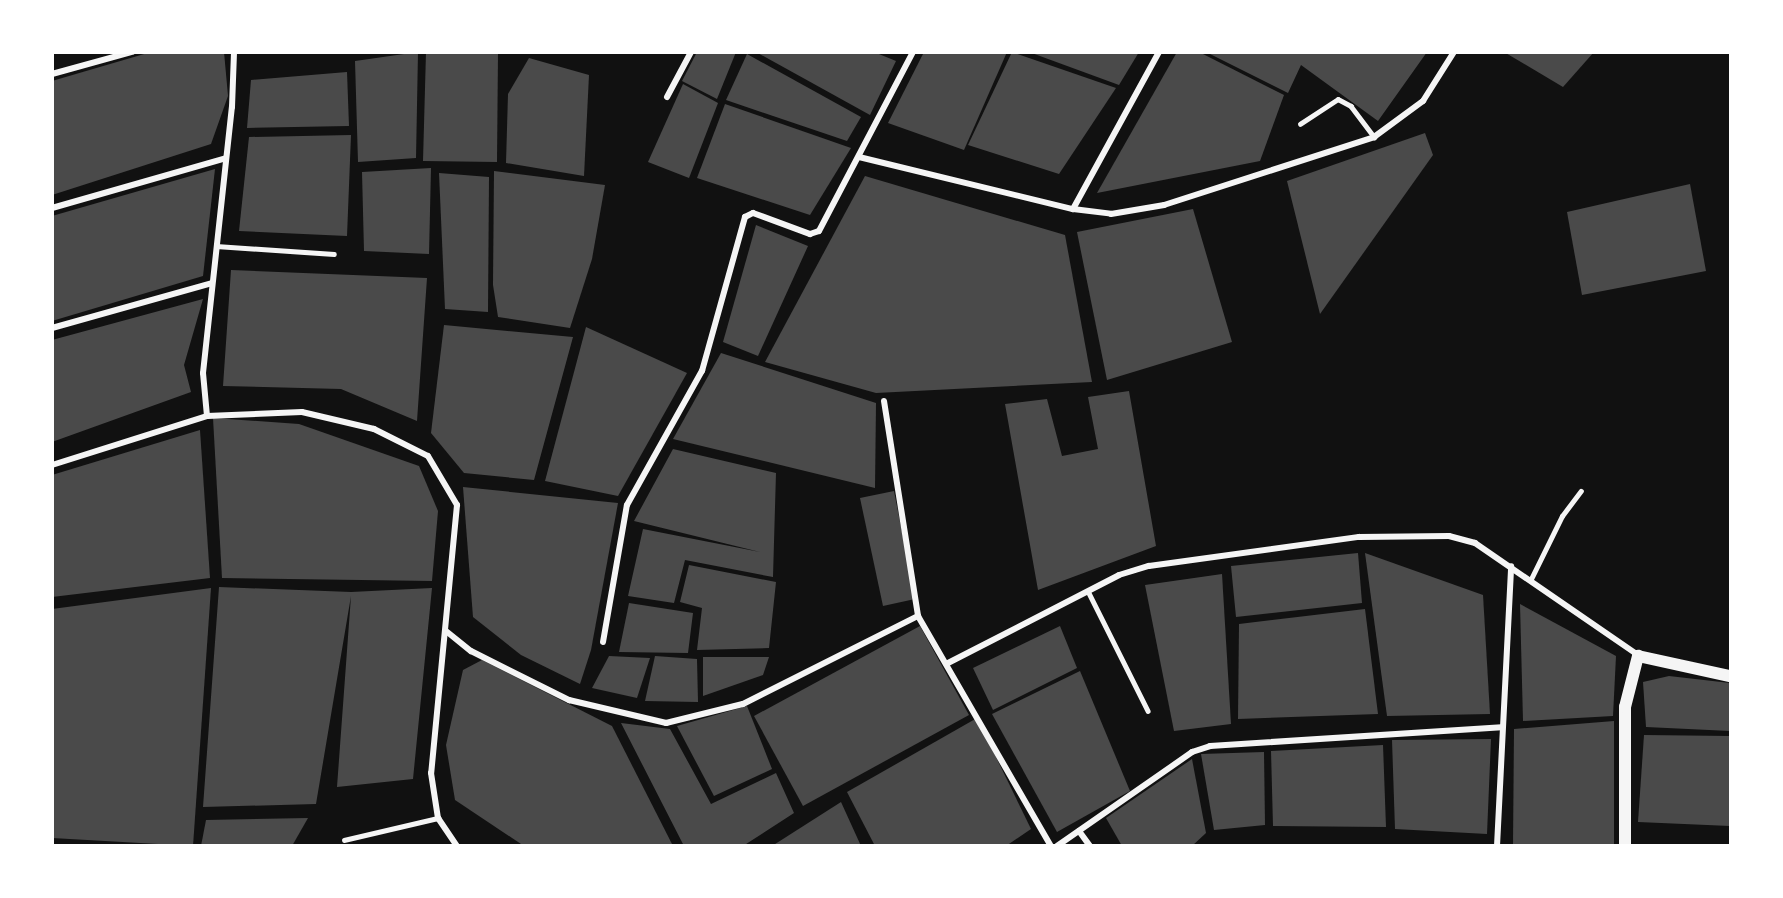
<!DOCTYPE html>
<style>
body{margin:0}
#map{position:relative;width:1783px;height:898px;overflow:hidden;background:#111;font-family:Lato,sans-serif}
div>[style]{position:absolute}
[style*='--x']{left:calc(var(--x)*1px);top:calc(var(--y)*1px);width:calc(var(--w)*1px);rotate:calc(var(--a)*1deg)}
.building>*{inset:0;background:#4a4a4a}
.service>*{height:4.5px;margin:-2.25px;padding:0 2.25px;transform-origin:2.25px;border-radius:2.25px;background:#f5f5f5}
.minor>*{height:6px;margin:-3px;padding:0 3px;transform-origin:3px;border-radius:3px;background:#f5f5f5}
.secondary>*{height:12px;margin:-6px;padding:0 6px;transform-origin:6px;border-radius:6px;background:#f5f5f5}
span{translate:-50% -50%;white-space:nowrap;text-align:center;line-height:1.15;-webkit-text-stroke:6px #fff;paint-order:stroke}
.frame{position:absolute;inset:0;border:54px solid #fff;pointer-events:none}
</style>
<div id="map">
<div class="building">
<div style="clip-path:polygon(151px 52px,224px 52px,228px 96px,211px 144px,52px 195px,52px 81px)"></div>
<div style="clip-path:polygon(418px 52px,416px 158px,358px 162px,355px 61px)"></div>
<div style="clip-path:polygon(426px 52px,498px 52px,497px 162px,423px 161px)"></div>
<div style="clip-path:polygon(697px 52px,736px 52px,717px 99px,682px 81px)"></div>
<div style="clip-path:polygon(756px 52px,874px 52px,896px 61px,870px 115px)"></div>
<div style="clip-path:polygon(924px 52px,1007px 52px,964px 150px,888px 123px)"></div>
<div style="clip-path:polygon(1012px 52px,1116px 88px,1059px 174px,968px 145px)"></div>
<div style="clip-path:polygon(1029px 52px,1139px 52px,1119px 85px)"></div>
<div style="clip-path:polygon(1177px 52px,1199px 52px,1284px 95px,1260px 161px,1097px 193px)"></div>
<div style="clip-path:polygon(1206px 52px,1427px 52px,1378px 121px,1301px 65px,1288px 93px)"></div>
<div style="clip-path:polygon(1504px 52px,1594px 52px,1563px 87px)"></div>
<div style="clip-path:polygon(747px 54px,861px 117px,847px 141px,726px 100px)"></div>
<div style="clip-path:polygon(529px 58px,589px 75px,584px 176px,506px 163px,508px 94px)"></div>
<div style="clip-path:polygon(347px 72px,349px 126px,247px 128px,251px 80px)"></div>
<div style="clip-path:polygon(683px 84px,718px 103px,689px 178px,648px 162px)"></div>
<div style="clip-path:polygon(725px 104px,851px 148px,810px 215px,697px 178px)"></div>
<div style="clip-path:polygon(1425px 133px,1433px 155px,1320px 314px,1287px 181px)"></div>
<div style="clip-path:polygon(351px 135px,347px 236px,239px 231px,249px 137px)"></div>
<div style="clip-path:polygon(431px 168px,429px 254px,364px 251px,362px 172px)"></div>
<div style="clip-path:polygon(215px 169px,203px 276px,52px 321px,52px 216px)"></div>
<div style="clip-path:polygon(494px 171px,605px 185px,592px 259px,570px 328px,498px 317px,493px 285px)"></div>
<div style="clip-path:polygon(439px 173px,489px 177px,488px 312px,445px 309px)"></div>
<div style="clip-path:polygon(865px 176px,1065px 235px,1092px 382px,876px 393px,765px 362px)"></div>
<div style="clip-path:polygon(1690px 184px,1706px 271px,1582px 295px,1567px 212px)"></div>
<div style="clip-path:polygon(1193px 209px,1232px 342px,1107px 380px,1077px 232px)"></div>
<div style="clip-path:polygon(756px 225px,808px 246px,758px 356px,723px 342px)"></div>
<div style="clip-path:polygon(231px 270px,427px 278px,417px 421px,341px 389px,223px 386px)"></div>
<div style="clip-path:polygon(203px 299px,184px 365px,191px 392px,52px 442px,52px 340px)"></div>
<div style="clip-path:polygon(444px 325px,573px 337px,534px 480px,464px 473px,431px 433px)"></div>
<div style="clip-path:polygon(586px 327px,687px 373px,618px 496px,545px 481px)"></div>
<div style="clip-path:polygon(721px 353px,876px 403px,875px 488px,673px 439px)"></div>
<div style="clip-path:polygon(1129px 391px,1156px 546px,1038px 590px,1005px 404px,1047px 399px,1062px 456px,1098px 449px,1088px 397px)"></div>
<div style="clip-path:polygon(213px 418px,299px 424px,419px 466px,438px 511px,432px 581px,222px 578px)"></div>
<div style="clip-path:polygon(200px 430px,210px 578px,52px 597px,52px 475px)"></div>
<div style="clip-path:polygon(673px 449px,776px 473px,773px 577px,685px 560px,674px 603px,628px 596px,643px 529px,760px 552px,634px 521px)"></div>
<div style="clip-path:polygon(463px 487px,618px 503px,591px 650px,580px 684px,521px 655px,473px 617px)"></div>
<div style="clip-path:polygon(894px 491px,915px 599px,883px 606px,860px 498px)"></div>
<div style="clip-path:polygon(1358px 553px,1362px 603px,1236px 617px,1231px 566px)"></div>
<div style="clip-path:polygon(1365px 553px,1483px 595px,1490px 714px,1387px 716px)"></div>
<div style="clip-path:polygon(689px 565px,776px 582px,769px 648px,697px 650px,702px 608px,680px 602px)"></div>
<div style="clip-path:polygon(1222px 574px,1231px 724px,1174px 731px,1145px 585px)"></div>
<div style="clip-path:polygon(219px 587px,351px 592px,432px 588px,413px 779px,337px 787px,351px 596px,316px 804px,203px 807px)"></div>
<div style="clip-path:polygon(211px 588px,193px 846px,52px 838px,52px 609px)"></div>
<div style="clip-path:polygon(629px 603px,693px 613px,688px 653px,619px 652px)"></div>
<div style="clip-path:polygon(1520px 604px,1616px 656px,1613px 716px,1523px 721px)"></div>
<div style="clip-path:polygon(1365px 609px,1378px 714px,1238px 719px,1239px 624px)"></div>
<div style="clip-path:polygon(920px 626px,969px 715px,803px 806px,754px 716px)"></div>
<div style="clip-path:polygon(1060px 626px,1077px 668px,993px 710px,973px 668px)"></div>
<div style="clip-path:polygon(609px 656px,650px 658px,637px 698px,592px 688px)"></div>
<div style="clip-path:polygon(655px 656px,697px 659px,698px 702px,645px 701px)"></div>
<div style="clip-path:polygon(703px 657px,769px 657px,763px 675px,703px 696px)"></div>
<div style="clip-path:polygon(482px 660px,612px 726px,673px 846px,524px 846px,455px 800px,446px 745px,463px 670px)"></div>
<div style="clip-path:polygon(1080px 671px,1130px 791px,1057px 832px,992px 714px)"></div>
<div style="clip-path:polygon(1669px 676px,1730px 683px,1730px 731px,1646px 727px,1643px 682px)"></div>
<div style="clip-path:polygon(747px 706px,772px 769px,714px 796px,677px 726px)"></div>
<div style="clip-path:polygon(977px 718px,1031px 829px,1006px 846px,875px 846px,847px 792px)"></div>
<div style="clip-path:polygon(1614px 721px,1614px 846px,1513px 846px,1514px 729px)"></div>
<div style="clip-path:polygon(621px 723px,670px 729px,711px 804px,776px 773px,794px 813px,743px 846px,684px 846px)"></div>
<div style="clip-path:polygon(1644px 735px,1730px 736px,1730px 826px,1638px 822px)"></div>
<div style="clip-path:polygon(1491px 739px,1487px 834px,1395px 829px,1392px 740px)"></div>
<div style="clip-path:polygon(1383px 745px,1386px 827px,1273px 826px,1271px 751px)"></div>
<div style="clip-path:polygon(1264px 752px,1265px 825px,1214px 830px,1201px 754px)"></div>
<div style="clip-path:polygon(1192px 759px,1206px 833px,1192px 846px,1122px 846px,1106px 818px)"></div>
<div style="clip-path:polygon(841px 802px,861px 846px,772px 846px)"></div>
<div style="clip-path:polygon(308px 818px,292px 846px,201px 846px,206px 820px)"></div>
</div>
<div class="service">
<div style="--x:1300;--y:124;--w:45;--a:-33.3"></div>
<div style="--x:1338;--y:99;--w:15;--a:28"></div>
<div style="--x:1351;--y:106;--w:39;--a:53"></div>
<div style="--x:216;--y:246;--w:118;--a:3.9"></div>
<div style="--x:1531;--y:579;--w:70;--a:-63.8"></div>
<div style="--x:1562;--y:516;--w:31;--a:-53"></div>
<div style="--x:1088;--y:591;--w:134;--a:63.4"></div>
<div style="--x:344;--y:840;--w:97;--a:-13.2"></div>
</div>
<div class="minor">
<div style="--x:52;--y:74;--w:83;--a:-15.4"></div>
<div style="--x:667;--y:97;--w:51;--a:-61.9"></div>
<div style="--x:859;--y:157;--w:220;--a:13.7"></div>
<div style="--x:1073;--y:209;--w:38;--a:7"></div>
<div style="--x:1111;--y:214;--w:54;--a:-9.6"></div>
<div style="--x:1164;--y:205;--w:221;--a:-17.9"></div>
<div style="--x:1374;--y:137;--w:61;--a:-36.3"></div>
<div style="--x:1423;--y:101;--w:58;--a:-57.7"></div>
<div style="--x:52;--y:208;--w:181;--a:-16"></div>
<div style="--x:1073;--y:209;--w:179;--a:-61.3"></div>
<div style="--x:52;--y:328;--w:166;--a:-15.7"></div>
<div style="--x:884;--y:401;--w:218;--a:81"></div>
<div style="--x:918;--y:616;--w:266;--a:60"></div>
<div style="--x:207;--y:416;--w:43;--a:-95.3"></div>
<div style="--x:203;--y:373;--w:268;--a:-83.8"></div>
<div style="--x:232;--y:107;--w:55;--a:-87.9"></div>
<div style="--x:52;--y:465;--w:163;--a:-17.5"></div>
<div style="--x:207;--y:416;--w:95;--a:-2.4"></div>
<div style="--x:302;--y:412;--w:74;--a:13.3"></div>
<div style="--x:374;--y:429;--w:60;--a:26.6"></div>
<div style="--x:428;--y:456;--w:57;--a:59.4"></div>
<div style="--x:457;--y:505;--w:269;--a:95.5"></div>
<div style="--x:431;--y:773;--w:46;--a:81.2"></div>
<div style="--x:438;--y:818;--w:34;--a:56"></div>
<div style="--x:446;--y:631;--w:32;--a:39"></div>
<div style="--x:471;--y:651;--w:110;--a:26.6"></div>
<div style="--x:569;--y:700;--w:100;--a:13.3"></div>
<div style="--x:666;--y:723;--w:79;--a:-13.9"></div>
<div style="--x:743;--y:704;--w:196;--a:-26.7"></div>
<div style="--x:603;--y:642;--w:139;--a:-80.1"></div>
<div style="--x:627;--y:505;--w:154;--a:-60.8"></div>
<div style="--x:702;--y:371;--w:160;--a:-74.4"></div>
<div style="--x:745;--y:217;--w:9;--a:-27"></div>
<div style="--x:753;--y:213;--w:61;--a:20.2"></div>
<div style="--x:810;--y:234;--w:9;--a:-18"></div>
<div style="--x:819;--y:231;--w:202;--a:-62.3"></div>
<div style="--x:948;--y:663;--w:192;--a:-27.2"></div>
<div style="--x:1119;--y:575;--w:31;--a:-17"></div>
<div style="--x:1149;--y:566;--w:212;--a:-7.9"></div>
<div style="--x:1359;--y:537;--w:90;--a:-0.6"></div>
<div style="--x:1449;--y:536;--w:27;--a:15"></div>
<div style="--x:1475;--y:543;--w:198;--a:34.5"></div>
<div style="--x:1079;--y:831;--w:19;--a:54"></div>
<div style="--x:1057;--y:846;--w:165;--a:-34.8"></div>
<div style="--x:1192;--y:752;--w:19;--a:-18"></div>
<div style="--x:1210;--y:746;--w:292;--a:-3.7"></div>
<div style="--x:1497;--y:846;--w:280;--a:-87.1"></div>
</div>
<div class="secondary">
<div style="--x:1625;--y:846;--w:139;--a:-90"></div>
<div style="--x:1625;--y:707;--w:53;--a:-75.7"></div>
<div style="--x:1638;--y:656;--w:94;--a:12.3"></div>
</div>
<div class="frame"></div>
</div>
